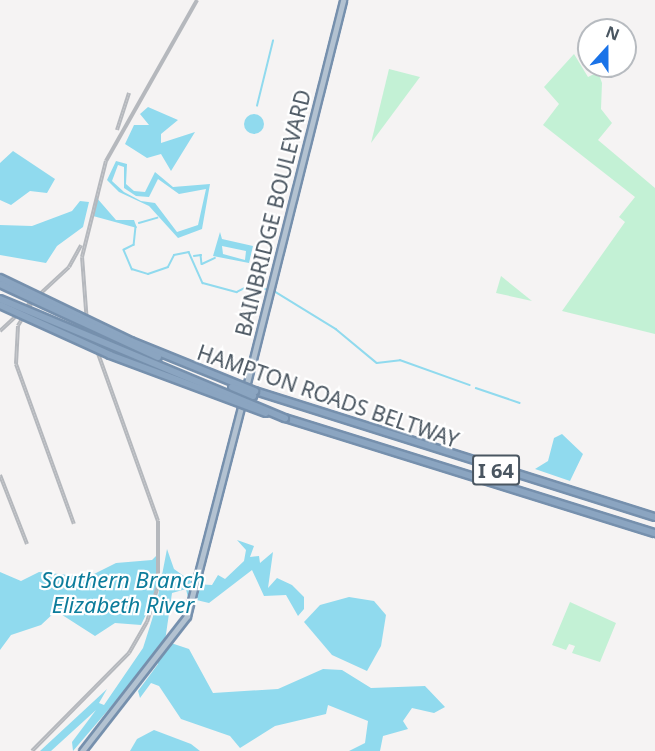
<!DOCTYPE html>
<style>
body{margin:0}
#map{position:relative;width:655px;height:751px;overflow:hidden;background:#f5f3f3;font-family:"Noto Sans",sans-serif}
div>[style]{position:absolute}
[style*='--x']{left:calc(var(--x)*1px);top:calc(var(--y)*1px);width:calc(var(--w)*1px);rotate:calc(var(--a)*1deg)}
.green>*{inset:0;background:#c3f1d5}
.water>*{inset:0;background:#90daee}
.round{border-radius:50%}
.stream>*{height:1.5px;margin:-0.75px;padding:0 0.75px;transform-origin:0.75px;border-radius:0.75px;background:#90daee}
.roads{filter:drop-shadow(2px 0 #7690ad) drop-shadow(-2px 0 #7690ad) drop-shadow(0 2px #7690ad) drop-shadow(0 -2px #7690ad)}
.major>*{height:5px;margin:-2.5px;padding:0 2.5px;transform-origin:2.5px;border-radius:2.5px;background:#b3c2d1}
.highway>*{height:6px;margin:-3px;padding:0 3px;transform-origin:3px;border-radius:3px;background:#8ba5c1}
.rail>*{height:4px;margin-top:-2px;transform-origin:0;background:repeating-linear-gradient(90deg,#fff 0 4.5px,#b5b8bd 0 9px);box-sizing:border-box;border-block:2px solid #b5b8bd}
.bridges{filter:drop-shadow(2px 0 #7690ad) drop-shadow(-2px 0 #7690ad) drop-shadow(0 2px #7690ad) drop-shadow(0 -2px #7690ad)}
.highway-bridge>*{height:6px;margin:-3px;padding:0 3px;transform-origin:3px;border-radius:3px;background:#8ba5c1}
span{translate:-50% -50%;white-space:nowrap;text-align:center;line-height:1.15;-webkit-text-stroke:4.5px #fff;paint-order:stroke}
.shield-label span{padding:2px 4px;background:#fff;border:2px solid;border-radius:4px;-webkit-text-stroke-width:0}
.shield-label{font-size:20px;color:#4a5661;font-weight:700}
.street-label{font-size:21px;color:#4a5661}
.water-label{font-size:22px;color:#0c7c9b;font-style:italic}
.north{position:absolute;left:577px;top:18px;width:60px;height:60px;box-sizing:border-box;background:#fff;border:2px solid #b7bbc0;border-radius:50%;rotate:21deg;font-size:16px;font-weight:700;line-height:24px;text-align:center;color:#4a5661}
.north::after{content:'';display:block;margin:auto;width:21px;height:27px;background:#1a73e8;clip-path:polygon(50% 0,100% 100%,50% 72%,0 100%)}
</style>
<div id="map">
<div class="green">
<div style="clip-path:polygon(574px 54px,588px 77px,598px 72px,602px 83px,601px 109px,612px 123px,598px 140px,655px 188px,655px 334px,562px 311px,625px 222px,619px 217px,635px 197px,543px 125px,559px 104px,544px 87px)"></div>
<div style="clip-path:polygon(389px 69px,420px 77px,371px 143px)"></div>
<div style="clip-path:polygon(501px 276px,532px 301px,496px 293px)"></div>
<div style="clip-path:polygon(570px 602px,616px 623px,600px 662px,572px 653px,575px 646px,569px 644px,566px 650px,552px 645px)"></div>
</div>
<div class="water">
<div style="clip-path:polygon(148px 107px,178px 120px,161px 134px,161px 143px,195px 132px,171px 171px,161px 154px,147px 158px,125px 144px,134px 125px,149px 125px,140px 114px)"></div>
<div class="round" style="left:244px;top:114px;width:20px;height:20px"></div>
<div style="clip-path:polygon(13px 151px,55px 179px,47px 193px,30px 191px,11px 205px,0 200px,0 163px)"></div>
<div style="clip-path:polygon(evenodd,116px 161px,127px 164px,126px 184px,134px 191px,145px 192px,155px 172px,173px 187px,210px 184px,202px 229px,178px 238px,149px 206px,119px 192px,107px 180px,116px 161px,118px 165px,124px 167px,124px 188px,136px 196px,149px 197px,158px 179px,179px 194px,206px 189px,198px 225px,177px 232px,155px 203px,141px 201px,124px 192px,112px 181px,118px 165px)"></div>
<div style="clip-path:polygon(96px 197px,116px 220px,134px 220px,137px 228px,93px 216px)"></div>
<div style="clip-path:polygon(80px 201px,89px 202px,83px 227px,57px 246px,46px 263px,0 255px,0 225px,32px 226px,72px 211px)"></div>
<div style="clip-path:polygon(evenodd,220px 232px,222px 239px,253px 246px,249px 263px,213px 256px,220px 232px,222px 246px,246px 251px,245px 260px,223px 254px,222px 246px)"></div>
<div style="clip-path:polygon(562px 434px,583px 454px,570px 481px,535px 469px,548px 461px,554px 438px)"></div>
<div style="clip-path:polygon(237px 540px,254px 546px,250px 557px,259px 556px,260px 563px,273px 552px,268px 588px,277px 578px,292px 585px,304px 597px,304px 609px,298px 616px,286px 595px,264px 596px,252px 570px,209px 603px,188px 598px,186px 589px,172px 593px,165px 641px,189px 649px,213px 693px,278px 689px,323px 669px,342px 670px,371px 688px,425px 686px,445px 707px,434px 713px,412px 708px,403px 721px,408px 729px,383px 736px,380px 751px,349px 751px,365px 743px,368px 721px,328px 705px,326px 714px,275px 726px,240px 748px,230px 736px,181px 719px,159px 686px,151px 683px,140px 698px,138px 691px,158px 664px,156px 654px,73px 751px,72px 742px,96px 710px,51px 751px,40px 751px,107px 689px,99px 703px,104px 705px,143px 648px,156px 607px,150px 606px,141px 625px,115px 623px,95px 636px,56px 611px,41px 625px,11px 635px,0 650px,0 572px,21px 581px,39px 572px,88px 577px,116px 563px,152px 560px,158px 554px,157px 601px,167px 549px,174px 569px,195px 584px,212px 585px,218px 575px,225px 579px,244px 561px,246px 550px)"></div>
<div style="clip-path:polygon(349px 597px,374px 601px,386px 615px,381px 646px,367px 671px,332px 655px,304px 622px,320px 605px)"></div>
<div style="clip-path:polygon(154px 730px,191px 744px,200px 751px,130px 751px,137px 739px)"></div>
</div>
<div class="stream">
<div style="--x:257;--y:106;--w:67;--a:-76.2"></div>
<div style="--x:139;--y:223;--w:19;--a:-16"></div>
<div style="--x:136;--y:227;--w:18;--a:96"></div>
<div style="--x:134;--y:245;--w:11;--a:153"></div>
<div style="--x:124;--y:250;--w:21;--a:67"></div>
<div style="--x:132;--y:269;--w:17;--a:17"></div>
<div style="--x:148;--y:274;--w:21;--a:-19"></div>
<div style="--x:168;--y:267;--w:13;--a:-63"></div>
<div style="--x:174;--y:255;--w:15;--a:-11"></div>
<div style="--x:189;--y:252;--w:34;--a:66"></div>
<div style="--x:203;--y:283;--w:35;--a:15"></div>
<div style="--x:237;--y:292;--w:16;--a:-27"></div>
<div style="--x:251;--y:285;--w:15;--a:16"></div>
<div style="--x:194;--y:256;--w:7;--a:-8"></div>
<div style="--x:201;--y:255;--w:9;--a:84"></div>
<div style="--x:202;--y:264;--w:14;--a:-25"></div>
<div style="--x:274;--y:291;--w:73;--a:31.5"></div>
<div style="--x:336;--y:329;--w:53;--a:39.7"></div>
<div style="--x:377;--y:363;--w:23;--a:-7"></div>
<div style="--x:400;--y:360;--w:74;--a:19.7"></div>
<div style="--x:476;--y:388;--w:46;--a:18.8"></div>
</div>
<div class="roads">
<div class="major">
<div style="--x:245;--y:391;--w:403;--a:-75.9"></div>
<div style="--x:82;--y:751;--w:171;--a:-52.1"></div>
<div style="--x:187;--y:616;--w:220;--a:-75.5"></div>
</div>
<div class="highway">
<div style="--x:255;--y:391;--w:419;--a:17.5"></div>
<div style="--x:285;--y:418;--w:387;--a:17.3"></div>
</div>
</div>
<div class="rail">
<div style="--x:117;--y:130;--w:39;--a:-72"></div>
<div style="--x:37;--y:294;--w:37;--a:121"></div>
<div style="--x:18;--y:326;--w:38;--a:93"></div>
<div style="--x:16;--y:364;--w:170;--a:70.1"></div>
<div style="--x:0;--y:331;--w:94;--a:-42.8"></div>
<div style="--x:69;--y:267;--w:25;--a:-61"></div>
<div style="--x:0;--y:475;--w:74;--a:68.6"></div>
<div style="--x:32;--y:751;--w:138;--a:-45.3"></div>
<div style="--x:129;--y:653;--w:36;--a:-60"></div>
<div style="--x:147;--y:622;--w:38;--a:-73"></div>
<div style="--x:158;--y:586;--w:65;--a:-90"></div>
<div style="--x:158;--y:521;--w:210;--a:-109.7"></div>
<div style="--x:87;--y:323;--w:66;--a:-94.3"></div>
<div style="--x:82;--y:257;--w:99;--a:-76"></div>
<div style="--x:106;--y:161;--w:185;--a:-60.5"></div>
</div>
<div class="bridges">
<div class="highway-bridge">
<div style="--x:0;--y:278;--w:145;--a:25.7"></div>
<div style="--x:131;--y:341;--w:134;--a:22"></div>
<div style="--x:0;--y:284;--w:174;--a:24.8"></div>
<div style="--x:0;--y:299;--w:309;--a:22.7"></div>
<div style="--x:0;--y:305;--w:121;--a:24.4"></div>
<div style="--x:110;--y:355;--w:166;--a:20.4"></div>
<div style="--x:232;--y:387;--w:23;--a:23"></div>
</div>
</div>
<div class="shield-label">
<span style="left:496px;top:470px">I 64</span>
</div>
<div class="street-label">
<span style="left:273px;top:213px;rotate:-76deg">BAINBRIDGE BOULEVARD</span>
<span style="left:328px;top:396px;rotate:19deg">HAMPTON ROADS BELTWAY</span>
</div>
<div class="water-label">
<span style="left:123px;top:592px">Southern Branch<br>Elizabeth River</span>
</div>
<div class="north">N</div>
</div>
